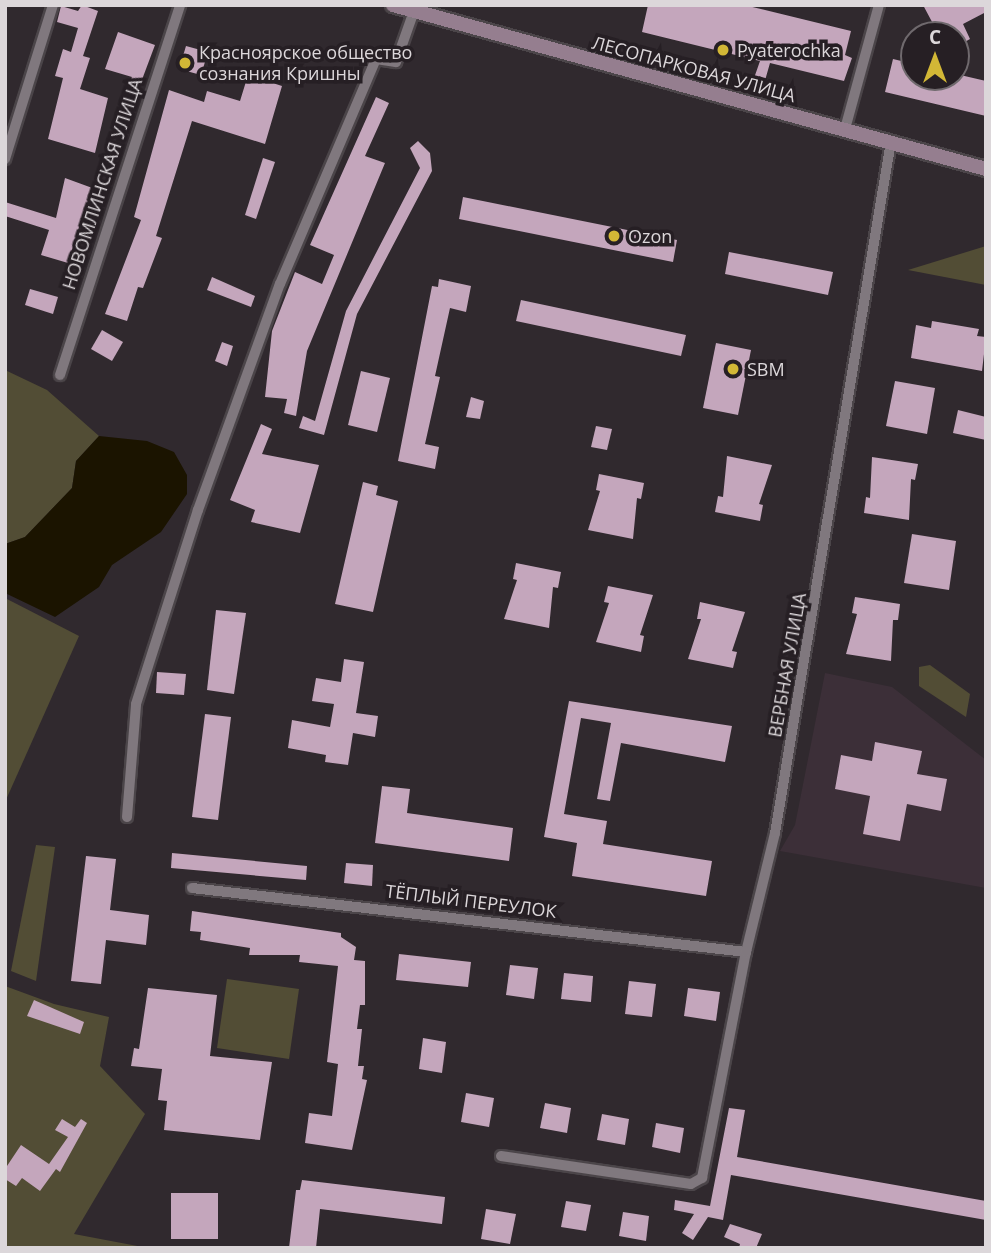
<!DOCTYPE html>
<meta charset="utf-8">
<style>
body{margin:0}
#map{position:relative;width:991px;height:1253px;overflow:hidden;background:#30292e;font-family:"Open Sans",sans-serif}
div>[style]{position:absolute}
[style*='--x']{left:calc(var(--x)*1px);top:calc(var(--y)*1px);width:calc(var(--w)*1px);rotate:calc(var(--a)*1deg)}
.built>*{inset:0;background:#3c2f38}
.green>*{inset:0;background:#524d35}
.water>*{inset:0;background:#1b1400}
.building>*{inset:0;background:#c4a6bc}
.roads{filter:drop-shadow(2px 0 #4b4549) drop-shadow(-2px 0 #4b4549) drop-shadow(0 2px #4b4549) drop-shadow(0 -2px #4b4549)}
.street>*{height:10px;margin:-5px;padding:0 5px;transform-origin:5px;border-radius:5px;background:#80787e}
.secondary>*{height:14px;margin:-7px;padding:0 7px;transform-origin:7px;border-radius:7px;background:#957e8f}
.dots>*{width:19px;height:19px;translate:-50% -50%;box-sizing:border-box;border:4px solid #261f24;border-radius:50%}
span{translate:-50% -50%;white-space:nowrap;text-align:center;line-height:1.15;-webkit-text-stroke:7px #261f24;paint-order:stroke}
.poi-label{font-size:18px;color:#dcd7da}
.left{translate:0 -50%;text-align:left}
.street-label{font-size:18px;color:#dcd7da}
.frame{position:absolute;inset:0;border:7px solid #dcd7da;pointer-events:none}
.north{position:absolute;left:900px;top:21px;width:70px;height:70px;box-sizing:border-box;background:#261f24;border:2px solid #6f696d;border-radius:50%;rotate:0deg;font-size:19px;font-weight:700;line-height:28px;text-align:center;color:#dcd7da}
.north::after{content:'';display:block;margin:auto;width:24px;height:32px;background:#d2b736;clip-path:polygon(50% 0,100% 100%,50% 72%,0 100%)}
</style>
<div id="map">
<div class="built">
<div style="clip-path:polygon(825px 673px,892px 687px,986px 760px,986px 888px,780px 851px,795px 825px)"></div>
</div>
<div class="green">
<div style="clip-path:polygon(986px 246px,986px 285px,908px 270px)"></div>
<div style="clip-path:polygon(5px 370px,47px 390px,99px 436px,76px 461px,72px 488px,25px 537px,5px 544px)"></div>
<div style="clip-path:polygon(5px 598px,79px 636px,5px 802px)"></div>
<div style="clip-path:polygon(930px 665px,970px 694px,966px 717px,919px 686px,919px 667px)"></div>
<div style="clip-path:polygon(36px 845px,55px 847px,36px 981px,11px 971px)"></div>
<div style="clip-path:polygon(227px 979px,299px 989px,289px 1059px,217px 1048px)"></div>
<div style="clip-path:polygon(5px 986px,54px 1004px,109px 1017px,100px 1066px,145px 1114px,74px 1234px,148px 1248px,5px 1248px)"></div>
</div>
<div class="water">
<div style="clip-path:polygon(99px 436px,147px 441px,174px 452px,187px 475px,187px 494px,161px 532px,112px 565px,99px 587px,55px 617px,5px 593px,5px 544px,25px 537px,72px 488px,76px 461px)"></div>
</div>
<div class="building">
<div style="clip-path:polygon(82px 5px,98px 11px,83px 56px,90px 58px,80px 89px,108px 98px,95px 153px,48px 139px,63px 78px,55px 76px,63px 49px,71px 52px,78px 28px,57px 22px,61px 6px,78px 11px)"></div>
<div style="clip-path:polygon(648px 5px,744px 5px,851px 31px,845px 55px,852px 58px,844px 81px,770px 63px,764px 84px,753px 81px,760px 61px,642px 32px)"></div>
<div style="clip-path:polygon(923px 5px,986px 5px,986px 12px,963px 24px,970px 39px,956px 47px,956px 35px,939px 35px)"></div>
<div style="clip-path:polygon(118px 32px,155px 45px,140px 85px,130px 81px,132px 77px,105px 69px)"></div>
<div style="clip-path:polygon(186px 46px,208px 52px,201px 75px,179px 69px)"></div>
<div style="clip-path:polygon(893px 59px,914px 64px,914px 77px,956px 74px,986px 81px,986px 116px,885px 92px)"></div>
<div style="clip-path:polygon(248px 75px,282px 86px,265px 144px,192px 121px,156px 236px,162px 238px,143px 288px,138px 287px,127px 321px,105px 314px,141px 220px,134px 217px,169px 90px,204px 102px,207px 91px,240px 101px)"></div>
<div style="clip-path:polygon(376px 97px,389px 103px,365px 156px,385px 163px,307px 351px,296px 416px,284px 413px,287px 399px,265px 397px,272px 331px,295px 272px,322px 284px,334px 255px,310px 245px)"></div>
<div style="clip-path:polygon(418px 141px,430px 153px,432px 171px,357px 314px,324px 435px,299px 428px,303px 416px,315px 421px,346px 311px,420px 168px,410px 148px)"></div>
<div style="clip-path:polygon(263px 158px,275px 162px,256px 219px,245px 215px)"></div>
<div style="clip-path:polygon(65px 178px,106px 193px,103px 204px,89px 200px,86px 204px,68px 263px,41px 255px,49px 230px,5px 216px,5px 202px,56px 218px)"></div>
<div style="clip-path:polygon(463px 197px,677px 240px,673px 262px,459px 219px)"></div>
<div style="clip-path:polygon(729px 252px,833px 272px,828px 295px,725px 274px)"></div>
<div style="clip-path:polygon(212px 277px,255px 296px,251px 307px,207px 290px)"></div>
<div style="clip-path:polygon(439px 279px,471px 286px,466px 312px,450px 308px,435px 376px,440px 377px,425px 444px,439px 447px,435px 469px,398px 461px,432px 286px,438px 287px)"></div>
<div style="clip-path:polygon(30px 289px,58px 297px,53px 314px,25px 305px)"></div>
<div style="clip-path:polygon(521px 300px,686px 335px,681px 356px,516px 321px)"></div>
<div style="clip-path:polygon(932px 321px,979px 329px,977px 336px,986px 337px,982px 371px,911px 358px,916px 325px,931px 328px)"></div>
<div style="clip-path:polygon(102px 330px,123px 342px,112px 361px,91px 349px)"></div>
<div style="clip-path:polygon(222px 342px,233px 346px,227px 366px,215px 361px)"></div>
<div style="clip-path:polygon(716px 343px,751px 350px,738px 415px,703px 408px)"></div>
<div style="clip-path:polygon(361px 371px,390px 378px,377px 432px,348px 425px)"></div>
<div style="clip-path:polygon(895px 381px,935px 388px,927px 434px,886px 426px)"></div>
<div style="clip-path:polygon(471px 397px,484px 401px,480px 419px,466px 417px)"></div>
<div style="clip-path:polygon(958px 410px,986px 417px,986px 440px,953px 433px)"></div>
<div style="clip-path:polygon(261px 424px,272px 429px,262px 454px,319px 465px,300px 533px,251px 522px,255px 510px,230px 500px)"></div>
<div style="clip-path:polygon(596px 426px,612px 429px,607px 450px,591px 447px)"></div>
<div style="clip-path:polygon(727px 456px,772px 465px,759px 504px,763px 505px,760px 521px,715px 512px,718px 496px,723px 497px)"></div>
<div style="clip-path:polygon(872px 457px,918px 464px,915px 480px,911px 479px,909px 520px,864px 513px,866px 497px,870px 498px)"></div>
<div style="clip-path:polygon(599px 474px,644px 483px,641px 499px,637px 498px,633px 539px,588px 530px,600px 491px,596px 490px)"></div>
<div style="clip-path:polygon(363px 482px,378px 486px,376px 495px,398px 501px,373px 612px,335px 604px)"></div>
<div style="clip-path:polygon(912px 534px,956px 541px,949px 590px,904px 583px)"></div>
<div style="clip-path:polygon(516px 563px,561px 572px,558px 588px,553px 587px,549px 628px,504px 619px,517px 580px,513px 579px)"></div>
<div style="clip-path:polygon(608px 586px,653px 595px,640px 635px,644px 636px,641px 652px,596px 642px,609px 603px,604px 602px)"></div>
<div style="clip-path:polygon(855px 597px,900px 604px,898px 620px,893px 620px,891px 661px,846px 654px,857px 614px,852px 613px)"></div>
<div style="clip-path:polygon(700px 602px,745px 612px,732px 651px,737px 652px,733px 668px,688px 659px,701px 619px,697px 619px)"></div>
<div style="clip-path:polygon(216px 610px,246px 613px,234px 694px,207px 690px)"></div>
<div style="clip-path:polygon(344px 659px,364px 662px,356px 713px,378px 716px,375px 737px,353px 733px,348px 765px,325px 762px,326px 755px,288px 748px,292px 720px,330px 727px,334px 704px,312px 701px,316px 678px,341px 682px)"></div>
<div style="clip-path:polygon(157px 672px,186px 674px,184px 695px,156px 693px)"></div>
<div style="clip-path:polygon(569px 701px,732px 726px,725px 762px,621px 743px,610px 801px,597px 799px,611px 723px,581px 718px,564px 814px,607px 821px,603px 844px,712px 861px,706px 896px,572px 876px,577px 843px,544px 837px)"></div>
<div style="clip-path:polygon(205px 714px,231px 717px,218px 820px,192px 817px)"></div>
<div style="clip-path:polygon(875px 742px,922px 751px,917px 774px,947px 779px,941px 811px,907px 804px,900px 841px,863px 834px,870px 796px,835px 789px,841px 755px,872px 761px)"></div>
<div style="clip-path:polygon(382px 786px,410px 789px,407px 813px,513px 828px,509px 861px,375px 843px)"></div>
<div style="clip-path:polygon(172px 853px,307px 866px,306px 880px,171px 868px)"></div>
<div style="clip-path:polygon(86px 856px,116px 859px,110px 910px,149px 915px,146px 945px,106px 940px,101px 984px,71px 981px)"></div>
<div style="clip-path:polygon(346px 863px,373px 865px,372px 886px,344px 883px)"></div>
<div style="clip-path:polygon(192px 911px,341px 933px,341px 937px,356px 947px,354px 960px,365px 961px,365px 1005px,360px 1005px,357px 1029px,362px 1029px,358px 1066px,364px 1066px,362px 1079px,367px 1080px,352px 1150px,305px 1143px,309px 1113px,332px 1116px,338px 1064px,327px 1062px,338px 966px,299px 962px,300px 955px,249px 955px,250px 948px,200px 940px,201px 932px,190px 931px)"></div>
<div style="clip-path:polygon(399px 954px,471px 962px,468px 987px,396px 980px)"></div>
<div style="clip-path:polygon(510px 965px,538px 968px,534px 999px,506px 995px)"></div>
<div style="clip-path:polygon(564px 973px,593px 976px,591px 1002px,561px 999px)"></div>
<div style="clip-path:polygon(629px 981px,656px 984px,652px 1017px,625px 1014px)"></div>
<div style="clip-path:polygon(148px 988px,217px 995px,210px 1056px,272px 1062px,260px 1140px,164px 1130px,167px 1101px,158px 1100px,162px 1069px,131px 1066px,134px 1048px,139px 1049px)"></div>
<div style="clip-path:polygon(688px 988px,720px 992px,716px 1021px,684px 1016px)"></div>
<div style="clip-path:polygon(34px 1000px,84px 1022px,80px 1034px,27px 1016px)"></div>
<div style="clip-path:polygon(423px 1038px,446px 1042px,442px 1073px,419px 1069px)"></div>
<div style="clip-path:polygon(466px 1093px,494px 1098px,489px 1127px,461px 1122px)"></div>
<div style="clip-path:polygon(545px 1103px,571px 1108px,567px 1133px,540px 1128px)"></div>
<div style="clip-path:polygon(729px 1108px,745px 1110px,737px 1157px,986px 1201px,986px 1220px,731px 1175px,723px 1220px,708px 1217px,693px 1240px,682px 1233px,694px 1214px,674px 1210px,675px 1200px,710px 1206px)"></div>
<div style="clip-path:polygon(602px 1114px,629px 1119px,625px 1145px,597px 1140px)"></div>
<div style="clip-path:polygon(62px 1119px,75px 1127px,81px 1119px,87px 1123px,60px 1172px,56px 1169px,40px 1191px,22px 1178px,16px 1186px,5px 1179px,5px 1169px,21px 1145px,49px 1164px,68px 1137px,55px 1130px)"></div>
<div style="clip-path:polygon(656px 1123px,684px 1128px,680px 1153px,652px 1147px)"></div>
<div style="clip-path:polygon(302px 1180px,445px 1197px,442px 1224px,320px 1209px,316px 1248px,289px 1248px,296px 1190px,300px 1190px)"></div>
<div style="clip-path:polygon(171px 1193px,218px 1193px,218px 1239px,171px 1239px)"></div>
<div style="clip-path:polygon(566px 1201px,591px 1205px,586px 1231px,561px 1227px)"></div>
<div style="clip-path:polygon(486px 1209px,516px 1214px,510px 1244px,481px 1239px)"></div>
<div style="clip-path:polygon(623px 1212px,649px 1216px,646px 1241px,619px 1236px)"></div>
<div style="clip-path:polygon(730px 1224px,762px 1234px,756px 1248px,739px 1248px,740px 1244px,724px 1237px)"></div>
</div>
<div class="roads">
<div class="street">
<div style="--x:845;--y:129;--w:129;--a:-74.7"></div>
<div style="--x:5;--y:159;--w:161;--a:-72.7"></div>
<div style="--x:60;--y:375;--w:389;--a:-72"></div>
<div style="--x:127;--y:817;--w:113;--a:-85.4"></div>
<div style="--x:136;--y:704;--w:204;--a:-72.3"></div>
<div style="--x:198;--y:510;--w:240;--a:-70.1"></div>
<div style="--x:280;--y:284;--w:245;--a:-66.9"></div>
<div style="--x:376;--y:59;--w:20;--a:9"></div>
<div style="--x:396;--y:62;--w:54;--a:-70.6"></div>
<div style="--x:192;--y:888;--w:558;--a:6.59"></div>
<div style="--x:501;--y:1156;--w:192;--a:8.4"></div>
<div style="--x:691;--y:1184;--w:13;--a:-29"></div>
<div style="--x:702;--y:1178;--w:230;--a:-79"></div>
<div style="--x:746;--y:952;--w:122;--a:-76.3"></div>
<div style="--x:775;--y:833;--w:702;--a:-80.48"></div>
</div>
<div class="secondary">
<div style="--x:393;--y:5;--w:615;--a:15.46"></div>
</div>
</div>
<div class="dots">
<div style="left:723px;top:50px;background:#d2b736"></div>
<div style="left:185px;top:63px;background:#d2b736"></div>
<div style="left:614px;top:236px;background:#d2b736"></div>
<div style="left:733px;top:369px;background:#d2b736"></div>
</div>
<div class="poi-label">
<span class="left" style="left:737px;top:50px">Pyaterochka</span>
<span class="left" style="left:199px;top:63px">Красноярское общество<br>сознания Кришны</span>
<span class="left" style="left:628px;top:236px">Ozon</span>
<span class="left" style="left:747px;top:369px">SBM</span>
</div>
<div class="street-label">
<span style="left:694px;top:69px;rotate:15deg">ЛЕСОПАРКОВАЯ УЛИЦА</span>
<span style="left:102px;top:184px;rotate:-72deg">НОВОМЛИНСКАЯ УЛИЦА</span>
<span style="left:787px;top:665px;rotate:-80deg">ВЕРБНАЯ УЛИЦА</span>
<span style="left:471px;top:901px;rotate:7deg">ТЁПЛЫЙ ПЕРЕУЛОК</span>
</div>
<div class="frame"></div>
<div class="north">С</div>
</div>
